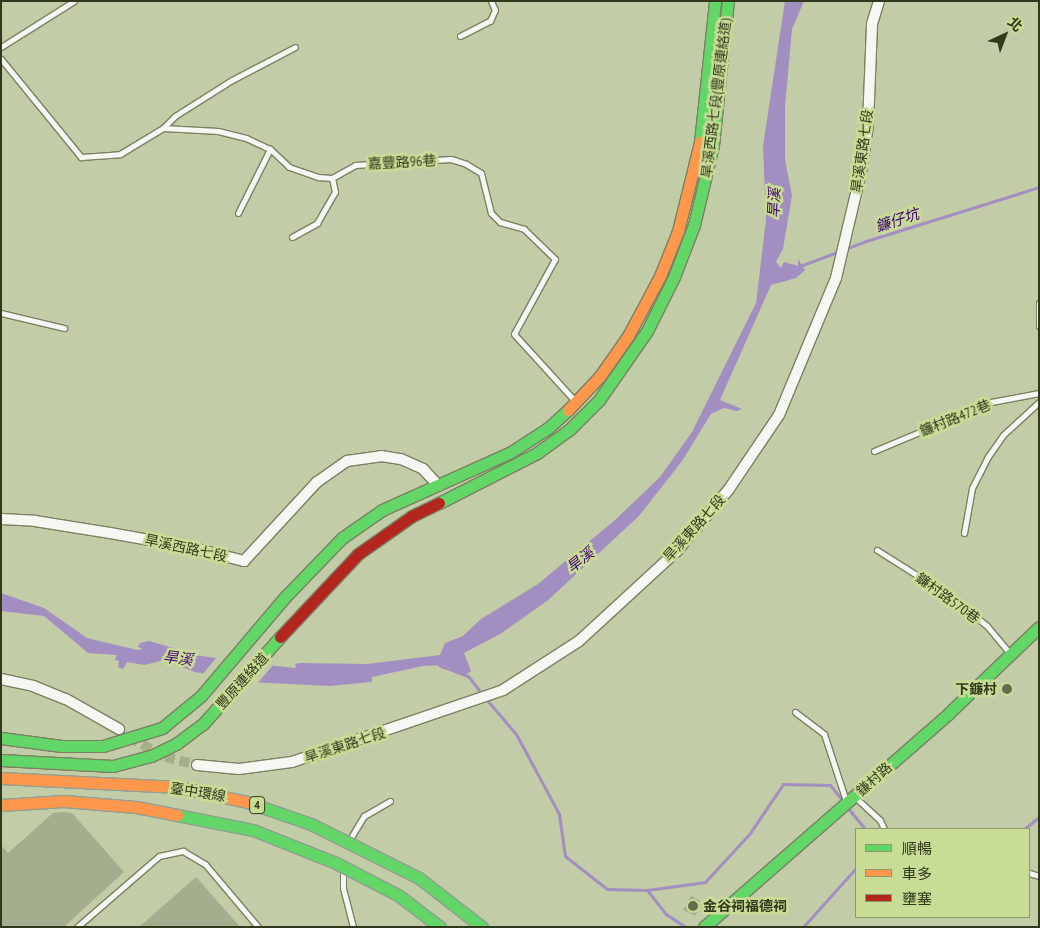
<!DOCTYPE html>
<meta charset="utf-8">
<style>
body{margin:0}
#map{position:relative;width:1040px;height:928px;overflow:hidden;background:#c2cca6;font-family:"PT Sans Narrow","Noto Sans TC",sans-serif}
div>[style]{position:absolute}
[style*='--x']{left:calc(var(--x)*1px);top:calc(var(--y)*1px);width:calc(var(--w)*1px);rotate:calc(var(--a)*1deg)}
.water>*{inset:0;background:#a38ec1}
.pier>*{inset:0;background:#c2cca6}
.stream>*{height:3px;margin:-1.5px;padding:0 1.5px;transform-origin:1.5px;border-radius:1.5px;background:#a38ec1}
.building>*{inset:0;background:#a5ad8f}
.street-tunnel>*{height:10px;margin-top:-5px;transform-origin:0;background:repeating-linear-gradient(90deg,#a5af8a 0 10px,transparent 0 15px)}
.roads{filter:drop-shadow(1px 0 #798162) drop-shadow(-1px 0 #798162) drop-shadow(0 1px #798162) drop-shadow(0 -1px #798162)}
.lane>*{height:5px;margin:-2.5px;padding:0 2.5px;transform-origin:2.5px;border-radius:2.5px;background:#f6f7f2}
.street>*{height:10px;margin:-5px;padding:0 5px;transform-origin:5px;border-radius:5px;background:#f6f7f2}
.fast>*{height:11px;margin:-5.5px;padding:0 5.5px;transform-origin:5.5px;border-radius:5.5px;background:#63d668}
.slow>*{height:11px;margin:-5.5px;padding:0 5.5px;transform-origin:5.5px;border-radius:5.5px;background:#ff974d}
.jam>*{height:11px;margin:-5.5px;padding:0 5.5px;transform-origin:5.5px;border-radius:5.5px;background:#b3261e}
.bridges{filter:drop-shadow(1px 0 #8f9f93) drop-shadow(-1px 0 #8f9f93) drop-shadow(0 1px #8f9f93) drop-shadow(0 -1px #8f9f93)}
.fast-bridge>*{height:11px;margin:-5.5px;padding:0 5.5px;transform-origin:5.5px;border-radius:5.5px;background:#63d668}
.slow-bridge>*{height:11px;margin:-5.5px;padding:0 5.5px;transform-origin:5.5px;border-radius:5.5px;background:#ff974d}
.dots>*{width:14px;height:14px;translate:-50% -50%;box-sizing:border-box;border:2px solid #c9dc96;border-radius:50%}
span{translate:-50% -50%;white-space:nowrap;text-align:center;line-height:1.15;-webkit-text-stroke:5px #c9dc96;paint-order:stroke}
.shield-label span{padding:1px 4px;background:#c9dc96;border:1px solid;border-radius:4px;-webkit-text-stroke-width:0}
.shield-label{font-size:12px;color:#31391c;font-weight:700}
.street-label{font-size:14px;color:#31391c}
.poi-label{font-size:14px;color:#31391c;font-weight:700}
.right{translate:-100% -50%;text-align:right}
.left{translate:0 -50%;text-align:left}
.water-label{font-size:15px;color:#410074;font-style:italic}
.frame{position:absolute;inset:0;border:2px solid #31391c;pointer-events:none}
.legend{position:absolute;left:855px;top:828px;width:175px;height:90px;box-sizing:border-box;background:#c9dc96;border:1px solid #8c9b65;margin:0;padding:6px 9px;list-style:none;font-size:15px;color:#31391c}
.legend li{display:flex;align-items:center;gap:10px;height:25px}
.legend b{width:25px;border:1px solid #8c9b65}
.north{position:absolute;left:980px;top:10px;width:50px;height:50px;-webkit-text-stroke:4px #c9dc96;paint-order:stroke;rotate:43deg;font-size:14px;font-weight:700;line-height:20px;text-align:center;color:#31391c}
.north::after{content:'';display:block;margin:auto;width:18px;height:22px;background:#31391c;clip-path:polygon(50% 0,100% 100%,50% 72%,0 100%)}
</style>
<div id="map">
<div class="water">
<div style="clip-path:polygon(785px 1px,804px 1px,792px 29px,785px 106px,785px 160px,792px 195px,783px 249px,776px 262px,781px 268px,784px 262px,798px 266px,798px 259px,805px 270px,796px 278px,771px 285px,720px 400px,742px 409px,737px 411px,724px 408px,711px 414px,682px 461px,639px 516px,547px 601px,500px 634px,464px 653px,471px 671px,464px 676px,444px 665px,423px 666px,372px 677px,372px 682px,330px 686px,250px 682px,195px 672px,165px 660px,144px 665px,127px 662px,123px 669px,118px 667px,119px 661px,115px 660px,117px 655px,88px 653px,44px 616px,1px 611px,1px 593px,44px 608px,87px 638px,137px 650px,143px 649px,138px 647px,140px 643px,149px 641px,201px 656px,276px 666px,296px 668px,295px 664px,300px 663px,367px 664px,440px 655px,445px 643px,463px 636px,481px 619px,538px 584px,615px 520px,660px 477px,692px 432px,756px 303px,766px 220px,763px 146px)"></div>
</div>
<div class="pier">
<div style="clip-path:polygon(218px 656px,275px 663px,256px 685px,201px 676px)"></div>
</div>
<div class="stream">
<div style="--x:800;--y:266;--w:71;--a:-20.7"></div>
<div style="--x:866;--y:241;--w:181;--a:-17.3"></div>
<div style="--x:439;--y:665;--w:31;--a:21"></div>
<div style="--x:468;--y:676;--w:23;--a:52"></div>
<div style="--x:486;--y:699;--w:46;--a:49.4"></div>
<div style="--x:516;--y:734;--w:91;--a:61.7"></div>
<div style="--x:559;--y:814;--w:42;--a:81.9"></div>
<div style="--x:565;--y:856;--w:53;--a:38.2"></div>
<div style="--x:607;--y:889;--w:40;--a:1.4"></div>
<div style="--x:647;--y:890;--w:59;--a:-7.9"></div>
<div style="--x:705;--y:882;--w:67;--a:-47.4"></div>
<div style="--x:750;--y:833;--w:59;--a:-56"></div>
<div style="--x:783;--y:784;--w:47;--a:1.2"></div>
<div style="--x:830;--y:785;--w:21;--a:51"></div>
<div style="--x:848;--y:808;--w:27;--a:51"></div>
<div style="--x:1024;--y:829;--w:19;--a:-39"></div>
<div style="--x:647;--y:890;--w:31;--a:52"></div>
<div style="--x:666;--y:914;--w:23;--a:34"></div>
<div style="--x:803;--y:927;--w:79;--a:-48.1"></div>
</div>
<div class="building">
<div style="clip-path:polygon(64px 812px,72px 813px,124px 872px,64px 927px,1px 927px,1px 845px,8px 853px,53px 813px)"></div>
<div style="clip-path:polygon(196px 877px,240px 927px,139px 927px)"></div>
<div style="clip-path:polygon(691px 896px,702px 902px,695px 916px,683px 910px)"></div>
</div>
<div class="street-tunnel">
<div style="--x:129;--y:737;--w:41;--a:29.1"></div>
<div style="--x:165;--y:757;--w:33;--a:14"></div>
</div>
<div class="roads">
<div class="lane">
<div style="--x:460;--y:36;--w:34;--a:-27"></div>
<div style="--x:490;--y:21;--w:12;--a:-66"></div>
<div style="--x:495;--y:10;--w:10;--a:-114"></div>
<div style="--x:1;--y:47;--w:86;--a:-32.2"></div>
<div style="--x:1;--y:59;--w:127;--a:50.8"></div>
<div style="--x:81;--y:157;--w:39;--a:-4"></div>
<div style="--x:120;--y:154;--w:50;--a:-31.2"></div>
<div style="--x:163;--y:128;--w:55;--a:3.1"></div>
<div style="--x:218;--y:131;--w:29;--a:14"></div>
<div style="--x:246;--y:138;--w:26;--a:25"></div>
<div style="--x:270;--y:149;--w:26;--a:43"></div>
<div style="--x:289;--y:167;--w:31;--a:19"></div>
<div style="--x:318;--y:177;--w:14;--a:4"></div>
<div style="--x:332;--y:178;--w:26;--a:-29"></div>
<div style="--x:355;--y:165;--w:96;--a:-3.6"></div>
<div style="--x:451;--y:159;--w:16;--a:18"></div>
<div style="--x:466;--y:164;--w:17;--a:31"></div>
<div style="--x:481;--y:173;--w:41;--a:76"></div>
<div style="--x:491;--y:213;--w:13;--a:45"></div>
<div style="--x:500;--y:222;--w:25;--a:16"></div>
<div style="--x:524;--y:229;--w:43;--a:44.1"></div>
<div style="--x:555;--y:259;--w:85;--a:118.7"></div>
<div style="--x:514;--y:334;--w:91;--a:47.7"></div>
<div style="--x:163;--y:128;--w:17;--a:-45"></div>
<div style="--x:175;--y:116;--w:67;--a:-32.3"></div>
<div style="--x:232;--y:80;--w:71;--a:-27.6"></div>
<div style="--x:238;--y:213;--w:72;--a:-63.4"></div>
<div style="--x:292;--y:237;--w:29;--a:-29"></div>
<div style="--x:317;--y:223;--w:36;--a:-60"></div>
<div style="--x:335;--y:192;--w:14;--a:-102"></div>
<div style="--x:1039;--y:303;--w:23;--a:90"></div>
<div style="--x:1;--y:313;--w:65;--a:13.4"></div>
<div style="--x:874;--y:451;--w:127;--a:-22.7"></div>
<div style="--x:991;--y:402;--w:49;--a:-10.6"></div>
<div style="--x:964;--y:533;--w:46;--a:-79.9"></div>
<div style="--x:972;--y:488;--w:34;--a:-63"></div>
<div style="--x:987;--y:458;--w:28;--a:-55"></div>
<div style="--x:1003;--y:435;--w:49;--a:-42.5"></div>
<div style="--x:877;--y:550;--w:86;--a:32.2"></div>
<div style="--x:950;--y:596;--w:48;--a:39"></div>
<div style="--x:987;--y:626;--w:35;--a:50"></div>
<div style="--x:795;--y:712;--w:36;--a:37"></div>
<div style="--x:824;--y:734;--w:71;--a:71.8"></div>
<div style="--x:855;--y:797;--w:34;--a:43"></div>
<div style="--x:880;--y:820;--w:10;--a:66"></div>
<div style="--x:350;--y:839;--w:27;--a:-59"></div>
<div style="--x:364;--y:816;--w:30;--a:-30"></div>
<div style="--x:343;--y:871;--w:17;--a:90"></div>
<div style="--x:343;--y:888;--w:40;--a:75.6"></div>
<div style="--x:1029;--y:873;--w:10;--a:17"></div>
<div style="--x:77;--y:927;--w:108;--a:-40.9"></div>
<div style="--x:159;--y:856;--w:25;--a:-12"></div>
<div style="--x:183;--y:851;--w:26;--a:31"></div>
<div style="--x:205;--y:864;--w:82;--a:49.9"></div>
</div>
<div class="street">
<div style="--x:1;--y:519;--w:34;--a:3"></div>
<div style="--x:35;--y:521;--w:76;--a:9.1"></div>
<div style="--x:110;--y:533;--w:85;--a:10.1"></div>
<div style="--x:194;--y:548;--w:52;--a:14.6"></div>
<div style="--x:244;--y:561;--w:108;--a:-47.3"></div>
<div style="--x:317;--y:482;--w:37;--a:-35"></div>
<div style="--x:347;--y:461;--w:34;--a:-8"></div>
<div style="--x:381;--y:456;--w:20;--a:9"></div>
<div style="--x:401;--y:459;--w:24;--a:24"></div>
<div style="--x:423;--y:469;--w:23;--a:47"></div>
<div style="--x:1;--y:679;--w:33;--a:12"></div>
<div style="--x:33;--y:686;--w:35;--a:22"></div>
<div style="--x:66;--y:699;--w:61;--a:29.5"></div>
<div style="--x:197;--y:765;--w:42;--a:5.4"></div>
<div style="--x:239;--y:769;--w:53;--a:-7.5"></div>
<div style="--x:292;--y:762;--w:223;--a:-18.8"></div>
<div style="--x:503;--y:690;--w:90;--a:-32.8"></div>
<div style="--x:579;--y:641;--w:133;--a:-42.6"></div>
<div style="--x:677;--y:551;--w:81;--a:-50"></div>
<div style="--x:729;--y:489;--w:89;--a:-56"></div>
<div style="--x:779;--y:415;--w:148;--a:-67.4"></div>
<div style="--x:836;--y:278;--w:109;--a:-76.7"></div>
<div style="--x:861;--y:172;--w:48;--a:-81.5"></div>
<div style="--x:868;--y:125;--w:101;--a:-87.7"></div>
<div style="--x:872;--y:24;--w:24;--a:-73"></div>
</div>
<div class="fast">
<div style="--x:700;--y:142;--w:142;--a:-83.9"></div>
<div style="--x:439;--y:503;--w:110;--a:-27"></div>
<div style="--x:537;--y:453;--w:39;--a:-36"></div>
<div style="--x:569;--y:430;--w:42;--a:-45"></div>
<div style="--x:599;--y:400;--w:84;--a:-55.2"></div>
<div style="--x:647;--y:331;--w:60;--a:-63.4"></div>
<div style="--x:674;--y:277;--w:56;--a:-69"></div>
<div style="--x:694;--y:225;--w:82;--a:-76.6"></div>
<div style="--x:713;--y:145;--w:145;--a:-84.1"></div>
<div style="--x:1;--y:738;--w:61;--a:7.6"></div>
<div style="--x:61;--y:746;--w:42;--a:0"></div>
<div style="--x:103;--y:746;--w:62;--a:-17"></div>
<div style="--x:162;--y:728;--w:50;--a:-39.4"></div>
<div style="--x:201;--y:696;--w:130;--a:-49.7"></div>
<div style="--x:285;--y:597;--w:82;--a:-46"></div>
<div style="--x:342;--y:538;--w:49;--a:-35"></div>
<div style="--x:382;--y:510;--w:141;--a:-24.2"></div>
<div style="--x:511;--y:452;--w:44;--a:-33"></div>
<div style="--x:548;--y:428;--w:27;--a:-42"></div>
<div style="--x:1;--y:760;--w:112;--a:3.1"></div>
<div style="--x:113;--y:766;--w:39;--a:-15"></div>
<div style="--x:151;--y:756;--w:28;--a:-26"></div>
<div style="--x:176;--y:744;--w:34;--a:-37"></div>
<div style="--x:203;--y:724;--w:116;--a:-48.5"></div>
<div style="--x:704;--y:927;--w:325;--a:-41.1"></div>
<div style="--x:949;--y:713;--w:124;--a:-43.7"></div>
</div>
<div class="slow">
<div style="--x:568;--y:410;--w:47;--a:-46.7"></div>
<div style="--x:600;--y:376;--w:49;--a:-55"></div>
<div style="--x:628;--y:336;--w:68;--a:-61.9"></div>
<div style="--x:660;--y:276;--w:48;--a:-68.2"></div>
<div style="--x:678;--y:231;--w:92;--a:-76.1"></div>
</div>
<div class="jam">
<div style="--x:280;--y:637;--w:114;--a:-46.8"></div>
<div style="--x:358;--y:554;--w:66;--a:-35.1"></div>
<div style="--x:412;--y:516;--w:30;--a:-26"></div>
</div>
</div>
<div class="bridges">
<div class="fast-bridge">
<div style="--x:247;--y:802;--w:68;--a:19"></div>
<div style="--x:311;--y:824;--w:121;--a:26.6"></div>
<div style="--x:419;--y:878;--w:80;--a:37.9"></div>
<div style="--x:177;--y:815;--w:77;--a:11.2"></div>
<div style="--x:253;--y:830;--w:87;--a:21.6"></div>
<div style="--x:334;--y:862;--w:72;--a:27.3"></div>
<div style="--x:398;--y:895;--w:53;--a:37.3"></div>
</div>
<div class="slow-bridge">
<div style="--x:1;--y:778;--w:178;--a:2.9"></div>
<div style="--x:179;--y:787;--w:70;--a:12.4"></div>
<div style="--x:1;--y:805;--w:63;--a:-3.6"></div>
<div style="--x:64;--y:801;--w:72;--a:4.8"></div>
<div style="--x:136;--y:807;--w:42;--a:11"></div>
</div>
</div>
<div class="dots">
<div style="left:1007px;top:689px;background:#646c4c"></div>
<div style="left:693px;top:906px;background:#646c4c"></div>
</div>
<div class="shield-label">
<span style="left:257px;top:805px">4</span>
</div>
<div class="street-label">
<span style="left:716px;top:98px;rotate:-83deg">旱溪西路七段(豐原連絡道)</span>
<span style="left:862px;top:151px;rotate:-82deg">旱溪東路七段</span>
<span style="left:402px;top:162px;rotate:-3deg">嘉豐路96巷</span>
<span style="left:955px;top:418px;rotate:-22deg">鐮村路472巷</span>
<span style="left:694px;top:528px;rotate:-48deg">旱溪東路七段</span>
<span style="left:186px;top:548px;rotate:12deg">旱溪西路七段</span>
<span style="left:948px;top:598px;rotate:36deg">鐮村路570巷</span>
<span style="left:242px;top:681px;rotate:-48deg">豐原連絡道</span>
<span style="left:345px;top:745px;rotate:-18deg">旱溪東路七段</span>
<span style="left:874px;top:779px;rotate:-42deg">鎌村路</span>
<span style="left:198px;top:792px;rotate:9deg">臺中環線</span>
</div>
<div class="poi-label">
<span class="right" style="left:997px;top:689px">下鐮村</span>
<span class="left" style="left:703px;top:906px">金谷祠福德祠</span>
</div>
<div class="water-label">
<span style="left:774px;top:203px;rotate:-87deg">旱溪</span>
<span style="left:897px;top:220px;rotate:-18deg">鐮仔坑</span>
<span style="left:580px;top:560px;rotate:-38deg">旱溪</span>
<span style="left:178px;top:658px;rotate:7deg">旱溪</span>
</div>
<div class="frame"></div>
<ul class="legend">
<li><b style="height:6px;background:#63d668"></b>順暢</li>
<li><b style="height:6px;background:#ff974d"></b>車多</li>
<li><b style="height:6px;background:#b3261e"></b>壅塞</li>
</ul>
<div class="north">北</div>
</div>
